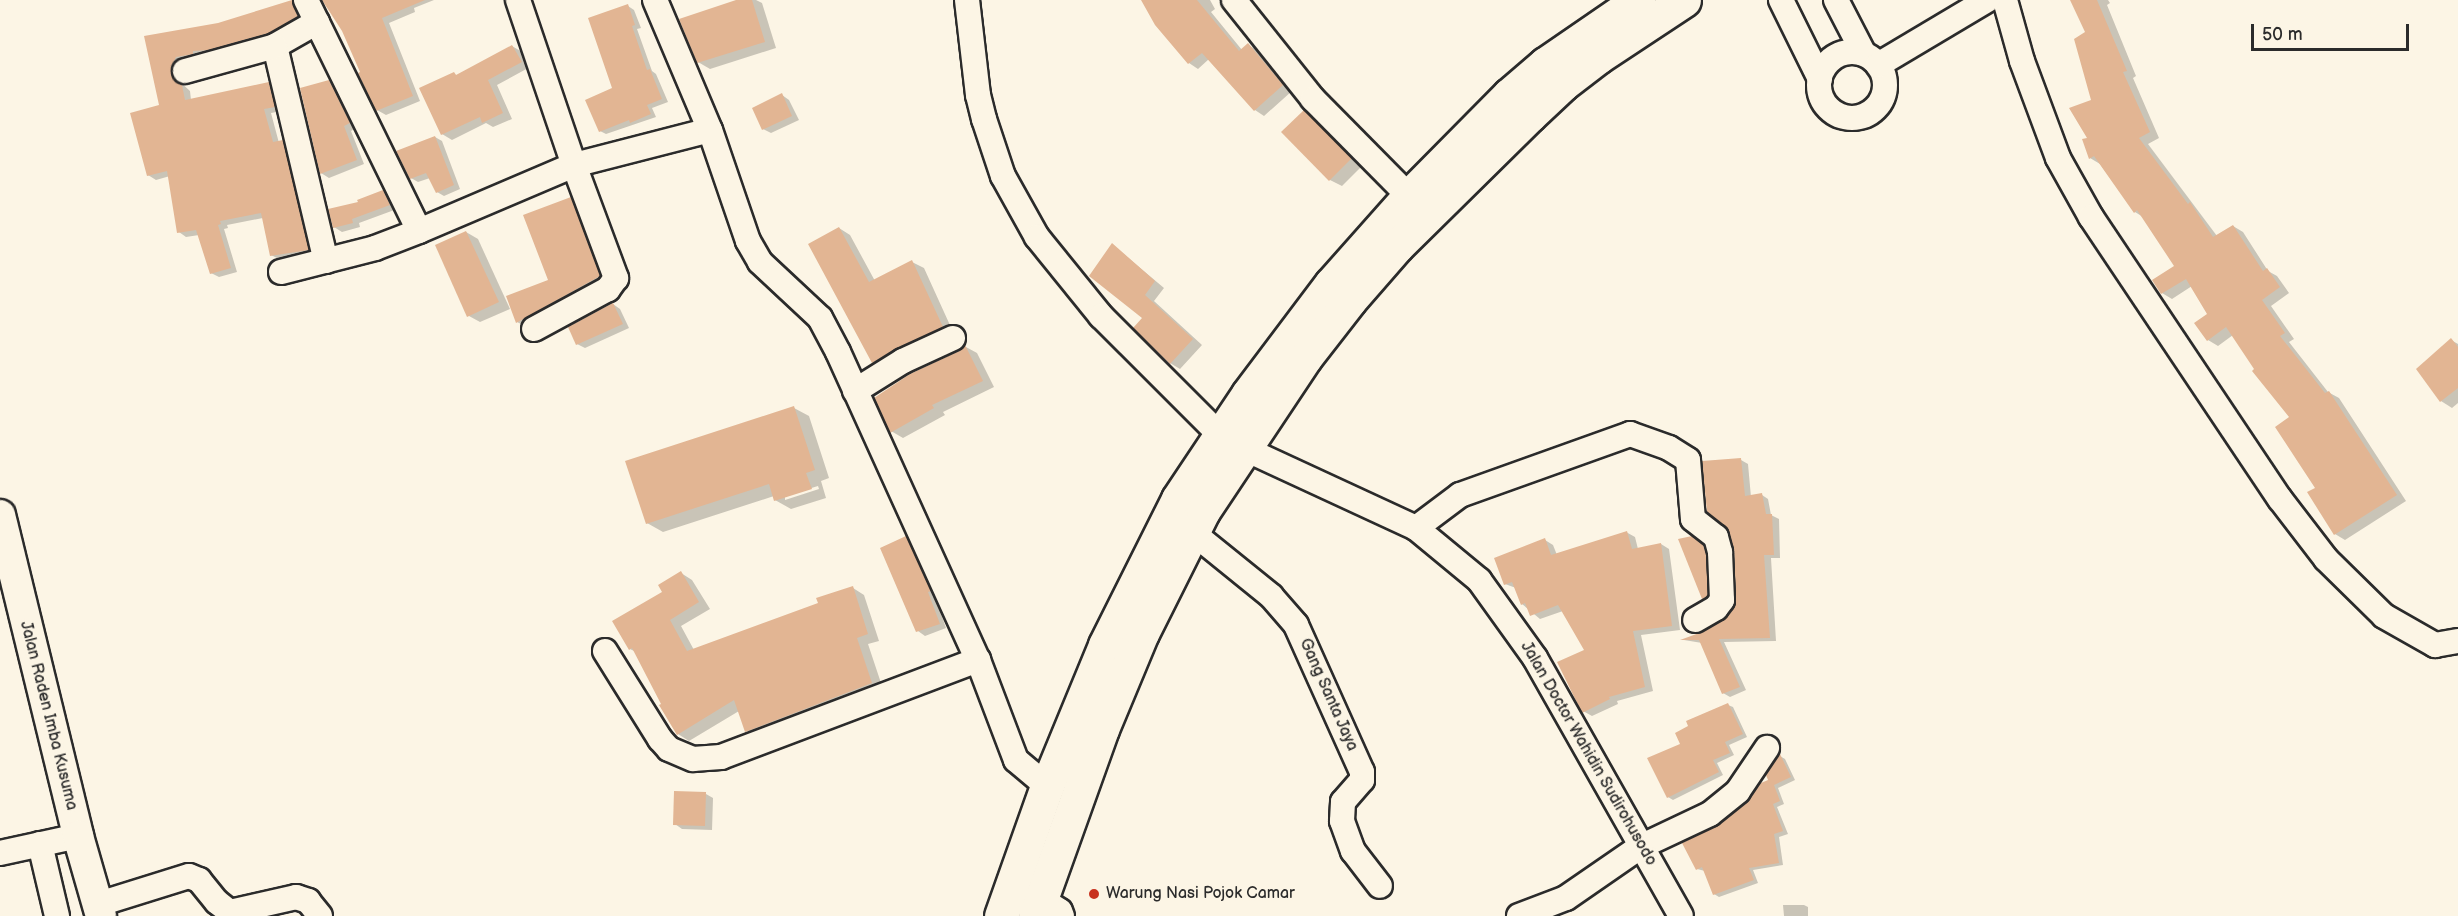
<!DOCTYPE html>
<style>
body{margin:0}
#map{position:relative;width:2458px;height:916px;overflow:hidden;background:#fcf5e5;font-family:"Balsamiq Sans",sans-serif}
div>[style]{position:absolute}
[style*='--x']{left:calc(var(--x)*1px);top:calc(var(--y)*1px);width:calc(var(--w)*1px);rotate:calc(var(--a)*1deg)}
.shadow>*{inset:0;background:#0003}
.building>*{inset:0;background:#e2b593}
.roads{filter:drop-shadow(2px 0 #2b2b2b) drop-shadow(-2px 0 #2b2b2b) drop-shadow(0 2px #2b2b2b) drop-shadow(0 -2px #2b2b2b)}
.minor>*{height:24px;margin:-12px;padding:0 12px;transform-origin:12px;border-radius:12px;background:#fcf5e5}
.minor>.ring{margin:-12px;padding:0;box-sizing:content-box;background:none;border:24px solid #fcf5e5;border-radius:50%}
.tertiary>*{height:30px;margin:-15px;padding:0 15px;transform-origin:15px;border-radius:15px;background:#fcf5e5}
.secondary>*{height:33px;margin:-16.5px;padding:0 16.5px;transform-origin:16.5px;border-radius:16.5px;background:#fcf5e5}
.dots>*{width:16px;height:16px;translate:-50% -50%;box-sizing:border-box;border:3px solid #fcf5e5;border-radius:50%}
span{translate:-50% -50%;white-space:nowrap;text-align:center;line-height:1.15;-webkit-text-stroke:5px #fcf5e5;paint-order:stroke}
.street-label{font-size:16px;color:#2b2b2b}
.poi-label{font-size:16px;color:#2b2b2b}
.left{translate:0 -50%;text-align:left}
.scale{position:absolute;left:2251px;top:24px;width:158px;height:27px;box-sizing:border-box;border:3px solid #2b2b2b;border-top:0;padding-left:8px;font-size:18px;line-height:21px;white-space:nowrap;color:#2b2b2b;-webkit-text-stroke:4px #fcf5e5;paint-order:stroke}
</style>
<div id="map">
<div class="shadow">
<div style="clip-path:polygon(324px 0,434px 0,414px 8px,415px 12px,389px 23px,420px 101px,386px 115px,377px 110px,344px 30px)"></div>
<div style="clip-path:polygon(741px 0,756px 0,762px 3px,776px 48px,710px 69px,698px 62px)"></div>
<div style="clip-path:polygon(1143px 0,1210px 0,1215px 9px,1211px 12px,1242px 50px,1248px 45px,1257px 50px,1292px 91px,1264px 116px,1255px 110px,1209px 59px,1198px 69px,1189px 63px)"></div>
<div style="clip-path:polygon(2072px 0,2108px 0,2110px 3px,2107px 5px,2136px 76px,2133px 78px,2159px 138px,2148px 144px,2217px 236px,2233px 226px,2243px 232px,2268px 271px,2277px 276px,2289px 293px,2271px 306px,2294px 339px,2289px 342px,2328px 392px,2339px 398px,2406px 501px,2345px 540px,2335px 534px,2291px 418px,2233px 335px,2218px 346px,2208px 340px,2209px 315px,2192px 286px,2172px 299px,2162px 293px,2176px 267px,2143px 217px,2135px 212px,2100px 164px,2090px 158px,2093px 101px,2087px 33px)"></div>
<div style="clip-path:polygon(292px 2px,299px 6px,305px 21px,178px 80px,190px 91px,191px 100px,269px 83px,276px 88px,282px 111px,271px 113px,279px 143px,290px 146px,316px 254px,279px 259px,271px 255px,263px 218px,227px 225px,228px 228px,224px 229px,237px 272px,219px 277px,211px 273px,199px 235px,186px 237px,179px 232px,170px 176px,156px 180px,148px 175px,161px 106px,146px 37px,218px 25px)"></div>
<div style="clip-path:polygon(628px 6px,634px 10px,641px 28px,637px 29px,652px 71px,656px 74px,668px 102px,652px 108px,656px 117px,606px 134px,600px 131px,613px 89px)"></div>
<div style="clip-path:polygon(512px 46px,522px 52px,530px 67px,497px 85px,512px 119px,493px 127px,486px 123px,452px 140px,442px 134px,454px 74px,458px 76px)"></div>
<div style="clip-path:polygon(329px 82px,337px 86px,357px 127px,351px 131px,364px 164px,329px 178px,321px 173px,301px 89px)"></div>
<div style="clip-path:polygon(782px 95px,789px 100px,799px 120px,771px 133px,763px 129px)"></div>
<div style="clip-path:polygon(1304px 112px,1316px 119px,1362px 166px,1342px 186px,1330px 180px)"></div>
<div style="clip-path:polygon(435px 137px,442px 141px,460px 189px,444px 196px,437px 192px,430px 178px,418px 182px,411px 178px)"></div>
<div style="clip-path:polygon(383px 192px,391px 196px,397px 209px,359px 223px,360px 227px,342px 232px,334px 227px,360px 203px)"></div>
<div style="clip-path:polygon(570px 198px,580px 204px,609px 281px,527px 327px,517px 322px,550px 281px)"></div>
<div style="clip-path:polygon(839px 228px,850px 235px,875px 281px,912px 262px,924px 268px,954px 334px,885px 369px,873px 362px,810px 244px)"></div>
<div style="clip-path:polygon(466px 232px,478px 239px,510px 309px,480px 322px,469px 316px)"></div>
<div style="clip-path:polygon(1113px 245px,1164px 288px,1154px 301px,1202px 345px,1180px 369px,1170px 363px,1144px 318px)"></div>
<div style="clip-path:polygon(613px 304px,620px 309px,629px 328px,585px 348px,577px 344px)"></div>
<div style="clip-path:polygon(2451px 340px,2458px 344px,2458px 403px,2452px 408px,2441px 401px)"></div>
<div style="clip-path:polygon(966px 347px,977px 353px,994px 387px,943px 412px,945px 415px,903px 438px,891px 431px)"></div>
<div style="clip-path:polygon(evenodd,794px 408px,809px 416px,829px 478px,821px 481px,826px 498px,791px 509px,775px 500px,774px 496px,663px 532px,647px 523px,794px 408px,818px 486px,819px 489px,785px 500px,785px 496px,818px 486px)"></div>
<div style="clip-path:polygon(1741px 460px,1748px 464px,1751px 497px,1762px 495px,1768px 499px,1771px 515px,1779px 519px,1780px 558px,1771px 558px,1776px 641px,1724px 642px,1746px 690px,1730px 697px,1723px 693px,1702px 643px,1684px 640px,1724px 622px,1735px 609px,1738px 600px)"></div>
<div style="clip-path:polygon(1626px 532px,1635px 537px,1638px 549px,1661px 544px,1669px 549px,1680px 630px,1641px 635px,1653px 691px,1617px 701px,1618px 704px,1592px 716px,1583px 711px,1586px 650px,1563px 611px,1540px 619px,1522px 604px,1516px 588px,1505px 584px,1545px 540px,1553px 545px,1557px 555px)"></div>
<div style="clip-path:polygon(906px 538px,914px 543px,938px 595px,935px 597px,946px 628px,925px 636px,918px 631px)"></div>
<div style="clip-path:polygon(1680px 540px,1699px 542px,1710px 551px,1710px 602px,1703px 598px)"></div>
<div style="clip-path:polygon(681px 573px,692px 580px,710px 609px,681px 626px,694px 650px,820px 604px,853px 588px,864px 595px,879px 641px,868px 644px,883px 689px,758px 737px,747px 730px,739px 711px,689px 741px,678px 734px,636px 652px,630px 649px,664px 592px)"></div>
<div style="clip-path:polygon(1728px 705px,1733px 707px,1747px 737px,1729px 745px,1734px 755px,1717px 763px,1723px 775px,1673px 800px,1668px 797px,1682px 744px)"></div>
<div style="clip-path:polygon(1780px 756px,1785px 759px,1795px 780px,1778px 788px,1784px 804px,1777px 807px,1788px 834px,1779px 837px,1783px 865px,1753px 870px,1758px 883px,1719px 897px,1714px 894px,1705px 871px,1697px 869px,1720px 826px,1770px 780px)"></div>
<div style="clip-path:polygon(706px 794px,713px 798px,712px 830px,682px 829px,675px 824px)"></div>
<div style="clip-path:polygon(1783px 905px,1804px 905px,1808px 907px,1808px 916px,1784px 916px)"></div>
</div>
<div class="building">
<div style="clip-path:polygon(292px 0,298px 16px,269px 33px,208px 50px,193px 51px,193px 54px,176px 57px,171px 67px,171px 75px,182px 85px,185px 100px,269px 82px,275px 107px,264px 109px,273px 142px,283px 140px,309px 250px,270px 256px,261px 213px,220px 221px,221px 224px,218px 225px,231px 268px,210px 274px,196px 230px,177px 233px,167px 171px,147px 176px,130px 113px,159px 105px,144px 36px,218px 23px)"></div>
<div style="clip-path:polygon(322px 0,425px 0,382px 18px,413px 96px,376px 111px,358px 73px,360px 72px,342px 31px)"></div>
<div style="clip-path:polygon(736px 0,752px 0,765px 42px,697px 63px,679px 19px)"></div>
<div style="clip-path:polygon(1141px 0,1197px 0,1239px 51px,1248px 43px,1283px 85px,1254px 111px,1202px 53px,1188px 64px,1155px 25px)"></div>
<div style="clip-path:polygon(2070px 0,2097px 0,2127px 71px,2123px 72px,2150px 132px,2139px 138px,2188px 204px,2190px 202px,2213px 237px,2233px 225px,2263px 271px,2267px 268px,2280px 287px,2262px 300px,2285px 333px,2280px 336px,2325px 393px,2329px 391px,2397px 495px,2334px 535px,2307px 492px,2315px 488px,2275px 427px,2289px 417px,2252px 371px,2254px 369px,2226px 327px,2207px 341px,2194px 323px,2207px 314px,2186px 279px,2161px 294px,2152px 280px,2174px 266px,2137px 210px,2134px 213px,2094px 156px,2089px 159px,2082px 139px,2087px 138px,2069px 108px,2091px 100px,2074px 39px,2085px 32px)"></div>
<div style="clip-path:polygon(628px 4px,635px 25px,632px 26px,647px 70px,650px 69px,662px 99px,647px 105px,651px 114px,630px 123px,629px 120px,599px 132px,585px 100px,612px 88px,588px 18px)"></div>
<div style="clip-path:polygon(512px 45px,522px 62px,488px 80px,503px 113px,482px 123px,480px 117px,441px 135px,419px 88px,454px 72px,456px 75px)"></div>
<div style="clip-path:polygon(329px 80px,350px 123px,344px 126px,357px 160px,320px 174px,300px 88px)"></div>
<div style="clip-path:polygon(782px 93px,792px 116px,762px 130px,752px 108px)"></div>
<div style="clip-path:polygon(1304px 110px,1352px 158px,1329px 181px,1281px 132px)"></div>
<div style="clip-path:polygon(435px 136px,454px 185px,436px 193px,426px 173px,410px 179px,396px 151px)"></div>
<div style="clip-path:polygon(383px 190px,390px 205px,352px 219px,353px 223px,333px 228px,328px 209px,358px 202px,357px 200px)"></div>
<div style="clip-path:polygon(571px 197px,600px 276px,516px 323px,506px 296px,548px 280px,523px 215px)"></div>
<div style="clip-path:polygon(839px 227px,869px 282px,912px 260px,943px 327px,897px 348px,872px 363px,808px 244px)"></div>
<div style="clip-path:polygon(466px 231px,499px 302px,467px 317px,435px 245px)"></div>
<div style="clip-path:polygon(1112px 243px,1155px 281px,1145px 295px,1193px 339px,1170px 364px,1133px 328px,1142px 318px,1089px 276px)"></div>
<div style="clip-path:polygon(613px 303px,623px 324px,576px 345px,568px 327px)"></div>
<div style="clip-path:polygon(2451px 338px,2458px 347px,2458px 388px,2440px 402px,2416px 369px)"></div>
<div style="clip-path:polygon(965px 345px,983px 381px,932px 405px,934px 408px,890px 433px,874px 398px,910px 374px,959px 351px)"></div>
<div style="clip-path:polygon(794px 406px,815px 470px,806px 473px,812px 489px,774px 501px,769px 484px,646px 524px,625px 461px)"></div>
<div style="clip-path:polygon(1741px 458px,1745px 496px,1762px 493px,1766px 514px,1772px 514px,1774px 555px,1764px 555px,1770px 638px,1719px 639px,1740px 687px,1722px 694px,1699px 640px,1680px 640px,1702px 632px,1723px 620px,1734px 608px,1736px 599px,1734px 548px,1725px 526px,1707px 512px,1702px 461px)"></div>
<div style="clip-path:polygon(1627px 531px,1632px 549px,1661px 543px,1672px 626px,1633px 631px,1645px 687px,1609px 697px,1610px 699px,1582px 713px,1557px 662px,1584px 650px,1558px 605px,1530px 616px,1525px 603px,1521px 605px,1512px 582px,1504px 585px,1494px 558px,1545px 538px,1551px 555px)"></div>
<div style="clip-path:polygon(906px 536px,931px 591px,928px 592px,940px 624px,916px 632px,880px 548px)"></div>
<div style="clip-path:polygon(1692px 536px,1703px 545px,1706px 554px,1708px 596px,1702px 599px,1678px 539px)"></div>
<div style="clip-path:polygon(681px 571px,699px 602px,670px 620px,687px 651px,818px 603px,816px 598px,853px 586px,868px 634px,857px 638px,872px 683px,745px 732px,734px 700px,677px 735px,659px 705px,661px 704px,632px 648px,629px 650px,612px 621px,662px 592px,658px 585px)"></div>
<div style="clip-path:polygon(1728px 703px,1743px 734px,1725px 742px,1730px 753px,1713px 760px,1719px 772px,1667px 798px,1647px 758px,1680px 744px,1675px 733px,1688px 726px,1686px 721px)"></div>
<div style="clip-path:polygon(1780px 754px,1791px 777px,1774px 785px,1780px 801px,1773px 804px,1783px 831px,1774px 834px,1779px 863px,1749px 868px,1754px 880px,1713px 895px,1702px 867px,1696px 870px,1682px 843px,1719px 825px,1747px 802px,1761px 783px,1768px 780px,1766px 775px)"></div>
<div style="clip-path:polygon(674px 791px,706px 792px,705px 826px,673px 825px)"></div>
</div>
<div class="roads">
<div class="minor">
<div style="--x:306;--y:0;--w:257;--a:63.9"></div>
<div style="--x:419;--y:231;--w:168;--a:-23.1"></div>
<div style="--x:574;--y:165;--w:140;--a:-14.4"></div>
<div style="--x:518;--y:0;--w:174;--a:71.3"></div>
<div style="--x:574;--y:165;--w:121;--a:69.6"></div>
<div style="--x:616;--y:278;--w:14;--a:126"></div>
<div style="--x:608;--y:289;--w:84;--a:151.6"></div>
<div style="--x:655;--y:0;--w:141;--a:67.1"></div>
<div style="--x:710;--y:130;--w:117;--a:71.1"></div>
<div style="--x:748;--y:241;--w:24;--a:60"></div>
<div style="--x:760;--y:262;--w:82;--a:43"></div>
<div style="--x:820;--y:318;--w:38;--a:62"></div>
<div style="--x:838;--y:352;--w:338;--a:65.6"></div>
<div style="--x:978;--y:660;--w:107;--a:69.2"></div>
<div style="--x:1016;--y:760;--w:40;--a:40"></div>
<div style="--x:967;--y:0;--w:96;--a:83.4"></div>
<div style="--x:978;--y:95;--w:25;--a:76"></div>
<div style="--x:984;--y:119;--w:60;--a:71.6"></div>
<div style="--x:1003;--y:176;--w:70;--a:60.9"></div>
<div style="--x:1037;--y:237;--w:102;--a:51"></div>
<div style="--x:1101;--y:316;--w:168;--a:45"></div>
<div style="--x:1234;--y:0;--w:127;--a:51.4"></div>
<div style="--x:1313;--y:99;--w:136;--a:45.3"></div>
<div style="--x:1781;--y:0;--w:88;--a:63.7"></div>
<div style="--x:1836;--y:0;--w:61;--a:62.6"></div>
<div style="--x:2005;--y:0;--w:63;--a:74.4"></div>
<div style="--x:2022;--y:61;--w:103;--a:69.6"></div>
<div style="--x:2058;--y:158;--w:68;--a:60.8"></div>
<div style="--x:2091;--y:217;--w:339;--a:56.2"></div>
<div style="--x:2280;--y:499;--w:76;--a:52.5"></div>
<div style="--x:2326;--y:559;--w:81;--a:44.5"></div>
<div style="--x:2384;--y:616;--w:59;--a:29.6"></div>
<div style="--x:2435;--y:645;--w:23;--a:-10"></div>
<div style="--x:317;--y:22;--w:48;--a:150.3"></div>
<div style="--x:275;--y:46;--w:221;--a:76.7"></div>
<div class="ring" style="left:1819px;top:52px;width:42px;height:42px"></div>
<div style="--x:1878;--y:65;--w:127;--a:-30.8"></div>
<div style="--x:185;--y:71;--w:93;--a:-15.5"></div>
<div style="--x:281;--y:272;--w:97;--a:-14.3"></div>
<div style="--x:375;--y:248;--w:47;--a:-21.1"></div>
<div style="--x:855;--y:391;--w:57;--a:-32"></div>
<div style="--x:903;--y:361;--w:55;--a:-24.7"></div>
<div style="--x:1245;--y:449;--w:188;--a:24.8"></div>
<div style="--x:1416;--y:528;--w:82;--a:39.5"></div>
<div style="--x:1479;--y:580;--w:96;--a:54.3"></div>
<div style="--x:1535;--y:658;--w:296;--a:60.5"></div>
<div style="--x:1416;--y:528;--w:55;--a:-36.9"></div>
<div style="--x:1460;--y:495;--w:181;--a:-19.7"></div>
<div style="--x:1630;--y:434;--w:41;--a:19.7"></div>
<div style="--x:1669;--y:448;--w:22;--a:32"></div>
<div style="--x:1688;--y:460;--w:59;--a:85.2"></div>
<div style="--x:1693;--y:519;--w:29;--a:38"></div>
<div style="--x:1716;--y:537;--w:16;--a:75"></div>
<div style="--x:1720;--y:552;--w:48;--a:87.6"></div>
<div style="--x:1722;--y:600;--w:10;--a:127"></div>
<div style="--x:1716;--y:608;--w:24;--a:150"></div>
<div style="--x:1192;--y:532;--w:102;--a:39"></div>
<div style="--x:1271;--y:596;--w:38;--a:49"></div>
<div style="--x:1296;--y:625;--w:161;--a:65.8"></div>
<div style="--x:1362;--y:772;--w:8;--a:90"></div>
<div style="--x:1362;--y:780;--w:29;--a:131"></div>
<div style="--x:1343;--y:802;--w:19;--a:93"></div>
<div style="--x:1342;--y:821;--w:32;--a:70"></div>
<div style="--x:1353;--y:851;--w:44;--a:52.4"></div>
<div style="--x:605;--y:651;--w:104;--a:58"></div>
<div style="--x:660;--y:739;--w:13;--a:48"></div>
<div style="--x:669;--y:749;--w:26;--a:23"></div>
<div style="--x:693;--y:759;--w:28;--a:-4"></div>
<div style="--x:721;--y:757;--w:275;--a:-20.7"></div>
<div style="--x:40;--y:844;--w:74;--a:76.7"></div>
<div style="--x:0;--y:853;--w:80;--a:-12.3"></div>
<div style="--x:1041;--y:899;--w:22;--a:32"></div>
<div style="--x:1060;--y:911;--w:5;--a:68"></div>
<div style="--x:99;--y:904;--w:94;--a:-17.3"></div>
<div style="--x:189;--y:876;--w:11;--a:22"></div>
<div style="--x:199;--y:880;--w:28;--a:51"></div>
<div style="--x:217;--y:902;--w:16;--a:38"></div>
<div style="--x:230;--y:912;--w:68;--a:-12.8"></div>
<div style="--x:296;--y:897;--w:13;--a:18"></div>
<div style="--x:308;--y:901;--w:19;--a:51"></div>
<div style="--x:1519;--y:916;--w:50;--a:-21"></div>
<div style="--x:1566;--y:898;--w:90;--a:-34.6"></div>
<div style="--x:1640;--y:847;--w:77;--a:-25.2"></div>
<div style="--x:1710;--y:814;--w:36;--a:-39"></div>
<div style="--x:1738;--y:791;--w:52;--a:-56"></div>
</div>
<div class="tertiary">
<div style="--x:0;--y:515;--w:330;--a:76.3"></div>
<div style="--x:78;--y:836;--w:83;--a:74"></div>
</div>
<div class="secondary">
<div style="--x:1001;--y:916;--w:138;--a:-70.5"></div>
<div style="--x:1047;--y:786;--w:152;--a:-67.6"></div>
<div style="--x:1105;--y:645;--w:163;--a:-63.4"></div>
<div style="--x:1178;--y:499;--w:126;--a:-56.3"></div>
<div style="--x:1248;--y:394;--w:138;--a:-53"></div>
<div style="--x:1331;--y:284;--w:118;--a:-48.4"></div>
<div style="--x:1409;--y:196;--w:142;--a:-45.3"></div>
<div style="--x:1509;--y:95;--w:48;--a:-40.7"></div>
<div style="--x:1545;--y:64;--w:113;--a:-34.5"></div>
<div style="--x:1035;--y:916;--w:199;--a:-70.3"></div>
<div style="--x:1102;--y:729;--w:104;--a:-67.4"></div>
<div style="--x:1142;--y:633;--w:136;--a:-63.4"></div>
<div style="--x:1203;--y:511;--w:184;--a:-56.3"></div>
<div style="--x:1305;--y:358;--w:73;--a:-52.2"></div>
<div style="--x:1350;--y:300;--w:72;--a:-49"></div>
<div style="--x:1397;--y:246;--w:187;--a:-44.6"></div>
<div style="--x:1530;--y:115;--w:45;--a:-43.2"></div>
<div style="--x:1563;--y:84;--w:44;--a:-37.6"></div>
<div style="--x:1598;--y:57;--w:103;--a:-33.5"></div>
</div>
</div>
<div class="dots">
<div style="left:1094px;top:894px;background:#c8321e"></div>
</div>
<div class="street-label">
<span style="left:1328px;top:695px;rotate:66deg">Gang Santa Jaya</span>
<span style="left:48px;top:716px;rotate:76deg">Jalan Raden Imba Kusuma</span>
<span style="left:1588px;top:754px;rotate:60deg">Jalan Doctor Wahidin Sudirohusodo</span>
</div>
<div class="poi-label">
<span class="left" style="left:1106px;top:894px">Warung Nasi Pojok Camar</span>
</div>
<div class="scale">50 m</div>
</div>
